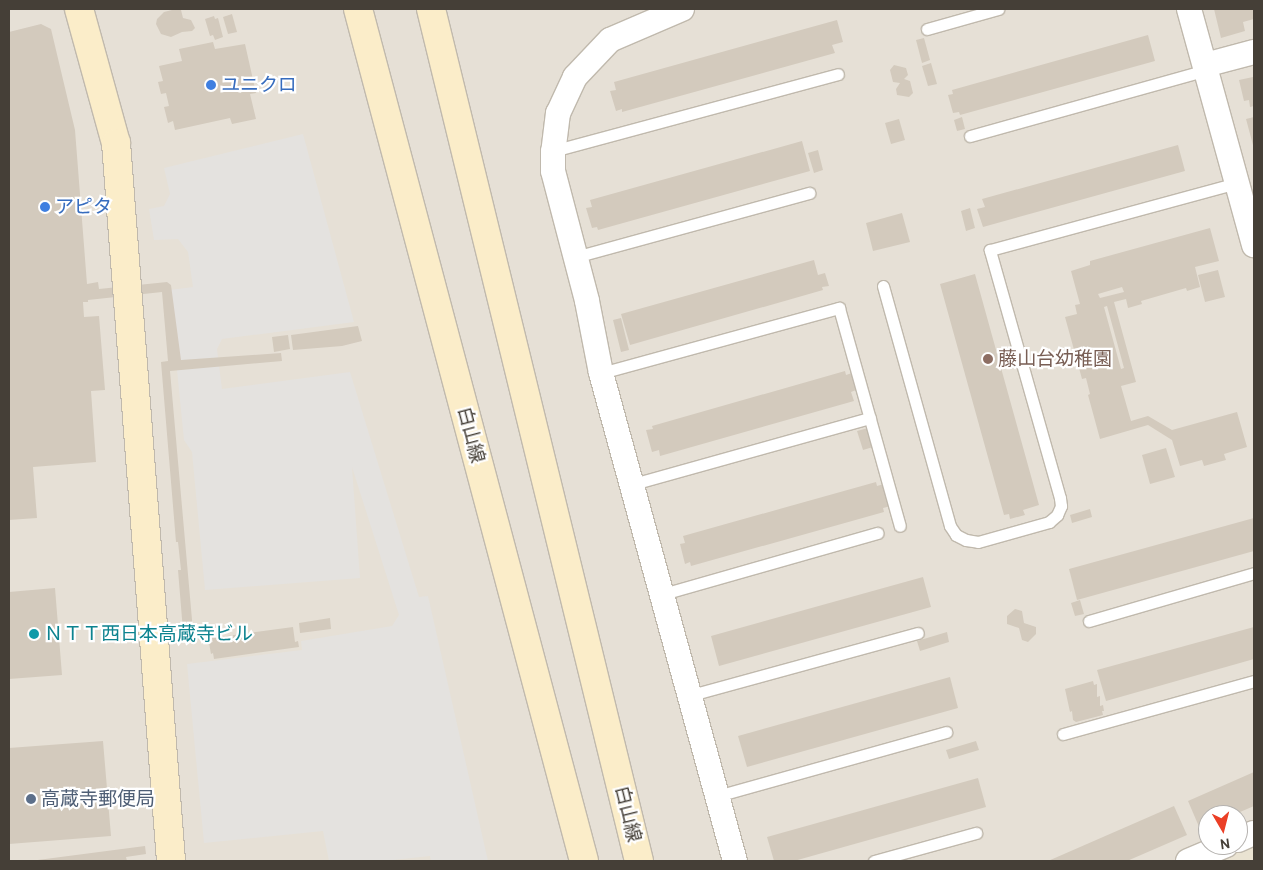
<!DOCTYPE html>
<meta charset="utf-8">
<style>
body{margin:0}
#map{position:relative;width:1263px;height:870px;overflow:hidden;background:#f2efe7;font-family:Cabin,"Noto Sans JP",sans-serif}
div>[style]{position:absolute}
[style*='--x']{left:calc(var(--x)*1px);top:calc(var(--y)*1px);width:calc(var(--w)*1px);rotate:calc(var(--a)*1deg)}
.residential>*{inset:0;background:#e6e0d6}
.education>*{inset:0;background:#eae3d2}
.parking>*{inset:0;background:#e4e2df}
.building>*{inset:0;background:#d3cabd}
.roads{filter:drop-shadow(1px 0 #c0b9ad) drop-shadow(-1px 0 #c0b9ad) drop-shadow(0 1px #c0b9ad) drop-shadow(0 -1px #c0b9ad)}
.lane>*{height:11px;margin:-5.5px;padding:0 5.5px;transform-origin:5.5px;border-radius:5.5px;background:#fff}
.street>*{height:24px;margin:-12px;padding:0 12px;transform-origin:12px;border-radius:12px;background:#fff}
.secondary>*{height:28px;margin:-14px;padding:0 14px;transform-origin:14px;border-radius:14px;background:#fbedc9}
.dots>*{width:14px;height:14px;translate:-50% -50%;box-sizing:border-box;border:2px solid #fff;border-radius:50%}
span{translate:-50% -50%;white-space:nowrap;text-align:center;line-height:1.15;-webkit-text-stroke:4.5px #fff;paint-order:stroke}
.shop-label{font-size:19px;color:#366cbe}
.left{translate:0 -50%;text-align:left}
.education-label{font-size:19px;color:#785e54}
.street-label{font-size:19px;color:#453f37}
.culture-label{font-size:19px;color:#0d838f}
.service-label{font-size:19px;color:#4e5e75}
.frame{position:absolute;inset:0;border:10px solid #453f37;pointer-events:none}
.north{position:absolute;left:1198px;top:805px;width:50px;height:50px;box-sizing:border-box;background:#fff;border:1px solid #b5b2af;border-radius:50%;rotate:172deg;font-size:14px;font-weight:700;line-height:20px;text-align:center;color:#453f37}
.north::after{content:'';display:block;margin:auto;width:18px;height:22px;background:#eb3f26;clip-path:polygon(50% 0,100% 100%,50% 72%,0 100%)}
</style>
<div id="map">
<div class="residential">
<div style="clip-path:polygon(evenodd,9px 9px,1254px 9px,1254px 861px,9px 861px,9px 9px,1208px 815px,1238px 815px,1238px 845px,1208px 845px,1208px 815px)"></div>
</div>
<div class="education">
<div style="clip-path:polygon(1254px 845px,1254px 861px,1216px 861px)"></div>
</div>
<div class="parking">
<div style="clip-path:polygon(303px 134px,354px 322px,222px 339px,217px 349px,222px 389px,350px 372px,419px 597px,428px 596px,488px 861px,431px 861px,430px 856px,384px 861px,329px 861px,323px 831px,204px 843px,187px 664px,302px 650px,301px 641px,392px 626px,399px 615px,352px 467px,360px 578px,205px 590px,192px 452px,184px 440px,169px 290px,193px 287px,188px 252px,178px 239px,154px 240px,149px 209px,164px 206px,170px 194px,164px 168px)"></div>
</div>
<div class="building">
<div style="clip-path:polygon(1214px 9px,1253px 9px,1254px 19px,1243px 22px,1245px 31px,1221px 38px)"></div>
<div style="clip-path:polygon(172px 10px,181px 10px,183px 18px,191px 20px,195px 28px,192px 31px,182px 32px,171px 37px,161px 34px,156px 24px,157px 19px,164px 12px)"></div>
<div style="clip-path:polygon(232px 14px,237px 32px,228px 34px,223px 17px)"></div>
<div style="clip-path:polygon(214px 16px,215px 19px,218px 18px,223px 37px,215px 40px,213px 35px,210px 36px,205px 19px)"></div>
<div style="clip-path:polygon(837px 20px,843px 42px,832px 45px,835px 53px,622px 112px,622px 109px,616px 111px,610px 91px,616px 90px,614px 82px)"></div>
<div style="clip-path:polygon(41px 24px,51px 29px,75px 130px,87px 284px,98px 282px,99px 289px,167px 282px,171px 285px,181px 360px,281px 353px,282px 361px,170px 371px,193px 631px,183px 631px,178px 570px,181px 570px,178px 542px,176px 542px,161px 362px,168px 361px,162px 292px,88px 300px,88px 302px,83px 302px,84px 317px,99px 316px,105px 390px,91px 391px,96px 462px,33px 467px,37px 518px,9px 520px,9px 32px)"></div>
<div style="clip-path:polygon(1148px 35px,1155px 61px,960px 115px,959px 112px,953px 113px,948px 95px,953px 94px,952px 90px)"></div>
<div style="clip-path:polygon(924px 38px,930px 60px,922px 63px,916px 40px)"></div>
<div style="clip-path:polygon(213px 42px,215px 49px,245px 44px,256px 93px,250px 94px,256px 119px,232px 124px,230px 118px,175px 130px,173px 121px,168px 123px,164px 107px,169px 106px,166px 93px,161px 94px,158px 82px,163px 81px,159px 66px,182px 61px,179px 49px)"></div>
<div style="clip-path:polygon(931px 63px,937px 84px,928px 86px,922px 66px)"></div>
<div style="clip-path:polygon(894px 65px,906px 68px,908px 75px,904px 79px,910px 81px,913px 93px,909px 97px,897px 95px,896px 89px,900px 83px,893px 82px,890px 70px)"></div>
<div style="clip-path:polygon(1253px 77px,1254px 106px,1250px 107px,1249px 100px,1244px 101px,1239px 80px)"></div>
<div style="clip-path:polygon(962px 117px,965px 129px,957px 131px,954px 120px)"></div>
<div style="clip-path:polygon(1254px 117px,1254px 149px,1246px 119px)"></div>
<div style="clip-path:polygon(899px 119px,905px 140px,891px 144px,885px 123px)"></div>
<div style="clip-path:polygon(802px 141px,810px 171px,598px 230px,597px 227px,592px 228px,586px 208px,592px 207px,590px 200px)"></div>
<div style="clip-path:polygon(1178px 145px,1185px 171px,983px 227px,977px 209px,985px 207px,982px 199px)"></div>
<div style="clip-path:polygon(818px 150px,823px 170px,814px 173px,808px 153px)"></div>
<div style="clip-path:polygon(970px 208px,975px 228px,966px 231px,961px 211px)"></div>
<div style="clip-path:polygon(902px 213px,910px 242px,873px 251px,866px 223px)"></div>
<div style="clip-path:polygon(evenodd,1210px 228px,1219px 261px,1195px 267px,1200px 287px,1187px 291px,1186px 288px,1141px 301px,1142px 304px,1128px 308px,1126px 299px,1114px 302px,1136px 382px,1121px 386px,1131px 421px,1148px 416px,1172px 430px,1237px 412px,1247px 447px,1224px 454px,1226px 460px,1204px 466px,1202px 460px,1180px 466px,1172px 440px,1148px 425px,1100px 439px,1088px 395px,1090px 394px,1086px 378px,1082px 379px,1065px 317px,1077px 314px,1075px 305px,1080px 304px,1071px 271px,1090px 265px,1090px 261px,1210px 228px,1122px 287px,1124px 292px,1100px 298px,1098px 294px,1122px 287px,1210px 228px,1107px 306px,1124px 368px,1121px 369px,1104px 307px,1107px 306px)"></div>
<div style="clip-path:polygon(814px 260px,818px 275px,825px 273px,829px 286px,822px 287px,823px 290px,630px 345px,621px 314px)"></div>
<div style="clip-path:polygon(1218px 270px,1225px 297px,1205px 302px,1198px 275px)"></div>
<div style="clip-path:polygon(975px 274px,1039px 505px,1023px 510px,1025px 515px,1010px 519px,1009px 514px,1004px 515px,940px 284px)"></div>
<div style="clip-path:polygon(621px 318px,629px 350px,621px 352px,613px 320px)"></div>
<div style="clip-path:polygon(358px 326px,362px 341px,342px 346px,293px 350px,291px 335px)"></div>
<div style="clip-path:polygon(288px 335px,290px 349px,274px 352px,272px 337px)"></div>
<div style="clip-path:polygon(845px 371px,846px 375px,852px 373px,856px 390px,851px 392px,854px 401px,660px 456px,659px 450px,652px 452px,646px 430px,653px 429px,652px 426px)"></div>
<div style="clip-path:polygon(868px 428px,873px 447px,863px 450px,857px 431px)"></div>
<div style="clip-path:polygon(1166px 448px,1175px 477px,1150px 484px,1142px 455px)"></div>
<div style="clip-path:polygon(876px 482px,877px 486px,884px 484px,891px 506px,883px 508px,884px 512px,691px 566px,690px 562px,685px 564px,680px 544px,685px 543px,683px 536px)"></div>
<div style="clip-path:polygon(1090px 509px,1092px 517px,1072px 523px,1070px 515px)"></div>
<div style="clip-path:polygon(1254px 518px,1254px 551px,1077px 600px,1069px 569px)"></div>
<div style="clip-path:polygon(923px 577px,931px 607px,719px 666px,711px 636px)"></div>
<div style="clip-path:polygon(55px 588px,62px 675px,9px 679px,9px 592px)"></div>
<div style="clip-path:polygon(1080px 600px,1084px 614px,1075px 616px,1071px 603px)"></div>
<div style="clip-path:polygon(1015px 609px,1022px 611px,1024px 623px,1036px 627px,1036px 634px,1028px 642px,1022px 640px,1019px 628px,1007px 624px,1007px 616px)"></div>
<div style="clip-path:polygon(330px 618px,331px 629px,300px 633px,299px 623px)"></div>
<div style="clip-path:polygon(293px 627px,295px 642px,298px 641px,299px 647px,214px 659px,213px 653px,211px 654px,209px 643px,213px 642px,212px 638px)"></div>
<div style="clip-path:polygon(1254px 627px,1254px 659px,1106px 701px,1097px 670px)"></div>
<div style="clip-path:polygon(947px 632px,949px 642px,920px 651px,917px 641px)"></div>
<div style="clip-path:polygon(950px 677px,958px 708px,747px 767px,738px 736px)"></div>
<div style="clip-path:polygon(1093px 681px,1094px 685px,1097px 684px,1097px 697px,1100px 696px,1100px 706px,1103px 705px,1104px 711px,1102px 711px,1103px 715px,1076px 722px,1073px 720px,1072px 711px,1070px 712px,1065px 689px)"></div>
<div style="clip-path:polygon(103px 741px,111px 836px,9px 844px,9px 748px)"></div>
<div style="clip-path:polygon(976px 741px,979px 750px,949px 759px,946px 750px)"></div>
<div style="clip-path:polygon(1254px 772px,1254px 806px,1233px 815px,1208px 815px,1208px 826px,1200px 829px,1188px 801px)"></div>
<div style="clip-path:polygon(978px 778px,986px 807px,794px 861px,774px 861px,767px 837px)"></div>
<div style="clip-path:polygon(1174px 806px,1187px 835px,1127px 861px,1048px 861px)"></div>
<div style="clip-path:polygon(145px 846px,146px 854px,126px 857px,127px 861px,30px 861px)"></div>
</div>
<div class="roads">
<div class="lane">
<div style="--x:927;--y:29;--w:74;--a:-15.7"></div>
<div style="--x:970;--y:136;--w:245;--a:-15.6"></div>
<div style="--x:553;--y:151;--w:295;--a:-15.1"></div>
<div style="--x:575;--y:257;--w:243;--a:-15.3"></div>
<div style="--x:883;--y:286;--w:249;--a:74.4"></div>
<div style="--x:950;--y:526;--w:11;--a:56"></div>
<div style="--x:956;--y:535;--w:11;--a:27"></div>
<div style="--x:966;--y:540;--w:12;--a:9"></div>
<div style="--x:978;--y:542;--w:74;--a:-15.7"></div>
<div style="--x:1049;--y:522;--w:11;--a:-41"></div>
<div style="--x:1057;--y:515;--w:10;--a:-66"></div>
<div style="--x:1061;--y:506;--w:8;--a:-97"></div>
<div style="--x:1060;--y:498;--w:258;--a:-105.8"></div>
<div style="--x:990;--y:250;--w:256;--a:-15.2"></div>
<div style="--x:601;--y:373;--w:247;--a:-15.3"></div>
<div style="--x:839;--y:308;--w:226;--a:74.4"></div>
<div style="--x:633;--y:484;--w:246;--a:-15.6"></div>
<div style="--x:663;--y:594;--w:223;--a:-15.9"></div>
<div style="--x:1089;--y:621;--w:172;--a:-16.2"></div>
<div style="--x:691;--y:695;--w:235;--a:-15.3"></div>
<div style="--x:1063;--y:734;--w:198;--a:-15.5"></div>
<div style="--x:717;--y:796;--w:238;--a:-15.6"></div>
<div style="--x:874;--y:861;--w:106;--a:-15.4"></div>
</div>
<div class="street">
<div style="--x:682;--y:9;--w:78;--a:156.7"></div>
<div style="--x:610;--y:40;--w:51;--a:133.4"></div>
<div style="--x:575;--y:77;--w:40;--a:115"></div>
<div style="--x:558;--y:113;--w:38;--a:97"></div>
<div style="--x:553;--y:151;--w:20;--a:90"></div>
<div style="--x:553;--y:171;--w:134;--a:75.3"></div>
<div style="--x:587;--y:301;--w:73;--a:79"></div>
<div style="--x:601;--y:373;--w:506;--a:74.65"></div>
<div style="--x:1189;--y:9;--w:245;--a:74.6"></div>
<div style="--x:1205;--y:65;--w:51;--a:-14.9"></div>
<div style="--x:1238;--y:840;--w:17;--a:-24"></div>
<div style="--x:1188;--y:861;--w:41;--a:-22.8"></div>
</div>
<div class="secondary">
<div style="--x:79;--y:9;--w:139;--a:74.6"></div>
<div style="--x:116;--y:143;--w:720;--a:85.62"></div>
<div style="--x:358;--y:9;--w:881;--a:75.14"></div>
<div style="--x:431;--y:9;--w:877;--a:76.28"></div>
</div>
</div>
<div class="dots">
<div style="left:211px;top:85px;background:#3f7fe0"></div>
<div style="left:45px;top:207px;background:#3f7fe0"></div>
<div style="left:988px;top:359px;background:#8d6e63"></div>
<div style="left:34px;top:634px;background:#0f9aa8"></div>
<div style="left:31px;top:799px;background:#5c6f8a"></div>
</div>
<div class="shop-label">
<span class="left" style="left:221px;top:85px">ユニクロ</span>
<span class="left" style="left:55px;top:207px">アピタ</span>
</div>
<div class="education-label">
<span class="left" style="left:998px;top:359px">藤山台幼稚園</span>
</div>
<div class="street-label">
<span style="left:471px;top:435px;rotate:75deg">白山線</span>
<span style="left:628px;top:814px;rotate:76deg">白山線</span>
</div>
<div class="culture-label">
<span class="left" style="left:44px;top:634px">ＮＴＴ西日本高蔵寺ビル</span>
</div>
<div class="service-label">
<span class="left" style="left:41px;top:799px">高蔵寺郵便局</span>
</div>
<div class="frame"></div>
<div class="north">N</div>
</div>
